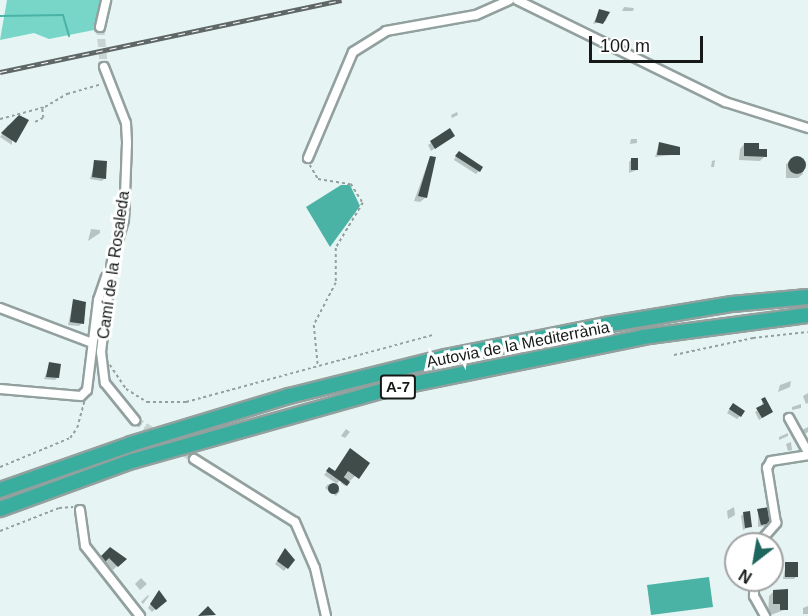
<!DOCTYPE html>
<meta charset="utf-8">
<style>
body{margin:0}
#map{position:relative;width:808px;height:616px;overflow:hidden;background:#e6f5f3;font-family:Helvetica,sans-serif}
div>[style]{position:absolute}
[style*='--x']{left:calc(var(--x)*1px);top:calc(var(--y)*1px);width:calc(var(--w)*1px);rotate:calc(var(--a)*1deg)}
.green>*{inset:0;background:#77d6c8}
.water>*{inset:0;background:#4ab3a5}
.shadow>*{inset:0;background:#0003}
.stream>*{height:2px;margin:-1px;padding:0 1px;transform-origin:1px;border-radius:1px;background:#4ab3a5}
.building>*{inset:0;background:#404c4a}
.round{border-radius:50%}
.street-tunnel>*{height:8px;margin-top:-4px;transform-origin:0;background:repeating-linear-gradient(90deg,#c7d4d2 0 8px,transparent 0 12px)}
.path>*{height:1.5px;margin-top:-0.75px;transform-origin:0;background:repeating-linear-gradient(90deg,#95a09e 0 3px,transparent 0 6px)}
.roads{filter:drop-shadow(2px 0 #92a09e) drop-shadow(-2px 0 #92a09e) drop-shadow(0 2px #92a09e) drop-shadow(0 -2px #92a09e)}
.street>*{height:8px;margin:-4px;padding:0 4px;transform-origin:4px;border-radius:4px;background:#fff}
.highway>*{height:14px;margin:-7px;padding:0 7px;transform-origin:7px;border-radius:7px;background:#39ae9f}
.rail>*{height:4.5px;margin-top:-2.25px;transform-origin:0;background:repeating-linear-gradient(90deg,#fff 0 7px,#606867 0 14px);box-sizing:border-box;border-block:2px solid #606867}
span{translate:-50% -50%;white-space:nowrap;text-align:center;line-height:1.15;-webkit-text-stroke:6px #fff;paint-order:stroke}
.shield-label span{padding:2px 4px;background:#fff;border:2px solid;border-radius:4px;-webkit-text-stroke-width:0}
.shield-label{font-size:15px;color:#151a19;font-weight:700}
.street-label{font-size:16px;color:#151a19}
.north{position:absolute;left:724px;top:532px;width:60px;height:60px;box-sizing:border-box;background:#fff;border:2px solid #a1a3a3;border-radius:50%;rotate:211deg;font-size:16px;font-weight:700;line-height:24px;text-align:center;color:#151a19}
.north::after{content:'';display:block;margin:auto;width:21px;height:27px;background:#1d665e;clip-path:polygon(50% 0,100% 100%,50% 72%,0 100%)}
.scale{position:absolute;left:589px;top:36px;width:114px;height:27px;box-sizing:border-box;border:3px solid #151a19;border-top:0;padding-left:8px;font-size:18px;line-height:21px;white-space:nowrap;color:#151a19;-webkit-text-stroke:4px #fff;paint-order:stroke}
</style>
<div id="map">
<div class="green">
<div style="clip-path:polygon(7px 0,101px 0,94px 30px,49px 39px,34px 33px,0 40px)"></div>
</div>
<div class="water">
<div style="clip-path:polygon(341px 185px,350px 185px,360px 206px,330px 247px,306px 207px)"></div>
<div style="clip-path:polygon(709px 577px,713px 607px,651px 615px,647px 585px)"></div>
</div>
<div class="shadow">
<div style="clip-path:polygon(624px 7px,634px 8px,633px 11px,622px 11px)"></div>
<div style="clip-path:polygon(599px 11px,608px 13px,606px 21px,593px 24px)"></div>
<div style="clip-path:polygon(457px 112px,458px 115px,452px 118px,451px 115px)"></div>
<div style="clip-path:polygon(8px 125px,12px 127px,12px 145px,0 137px)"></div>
<div style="clip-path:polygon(450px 131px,450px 138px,431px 151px,428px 145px)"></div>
<div style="clip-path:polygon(631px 139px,637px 139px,637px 143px,630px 144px)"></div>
<div style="clip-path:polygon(659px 144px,679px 154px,655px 157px)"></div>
<div style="clip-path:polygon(744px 144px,765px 156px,760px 161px,739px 160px,740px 149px)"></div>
<div style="clip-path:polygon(456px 156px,479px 171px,476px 174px,454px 160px)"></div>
<div style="clip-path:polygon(430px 157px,425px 198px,420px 202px,414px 201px)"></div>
<div style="clip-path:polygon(800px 157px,803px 174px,798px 178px,786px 178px,786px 164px)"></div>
<div style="clip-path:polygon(632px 159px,637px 170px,629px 173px,629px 162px)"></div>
<div style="clip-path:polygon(715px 160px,714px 167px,711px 167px,712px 161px)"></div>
<div style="clip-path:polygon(95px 161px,105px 178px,102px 181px,90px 179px)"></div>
<div style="clip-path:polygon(91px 229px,100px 230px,100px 233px,88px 241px)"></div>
<div style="clip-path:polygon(73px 301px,82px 323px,79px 326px,68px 325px)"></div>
<div style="clip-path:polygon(50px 363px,57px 378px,55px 380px,44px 379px)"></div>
<div style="clip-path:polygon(791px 381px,790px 387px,778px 392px,780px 385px)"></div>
<div style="clip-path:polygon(808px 393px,808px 403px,806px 404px,803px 396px)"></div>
<div style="clip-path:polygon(762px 400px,772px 412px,759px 420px,755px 412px,762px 407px)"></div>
<div style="clip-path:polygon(801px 404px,801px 408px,792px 410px,792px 407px)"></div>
<div style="clip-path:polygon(730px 408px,740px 416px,737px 419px,727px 413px)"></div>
<div style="clip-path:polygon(808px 427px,808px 432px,801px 436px,800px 431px)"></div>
<div style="clip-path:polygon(346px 429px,350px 432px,345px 438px,341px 436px)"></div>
<div style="clip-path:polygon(788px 433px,788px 436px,779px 440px,779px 437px)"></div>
<div style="clip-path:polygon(791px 442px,792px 450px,788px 451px,786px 444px)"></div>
<div style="clip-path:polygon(368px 463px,345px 486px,341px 483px,346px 478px,343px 475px,337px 484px,324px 475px,329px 469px,334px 472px)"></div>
<div style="clip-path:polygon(328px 484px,340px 491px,336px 496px,325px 488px)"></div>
<div style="clip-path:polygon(734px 507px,735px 515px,728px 519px,727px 511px)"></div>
<div style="clip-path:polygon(758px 511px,770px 523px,767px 526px,758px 527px)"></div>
<div style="clip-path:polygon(743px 514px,751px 526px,743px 530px,741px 516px)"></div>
<div style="clip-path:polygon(110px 549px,124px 559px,113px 570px,104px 561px,99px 566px,96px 563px)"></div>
<div style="clip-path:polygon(285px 550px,293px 560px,284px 571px,275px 564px)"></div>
<div style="clip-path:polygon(786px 563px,797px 576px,794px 579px,783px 579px)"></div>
<div style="clip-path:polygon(141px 578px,147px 584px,140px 590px,135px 584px)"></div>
<div style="clip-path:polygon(774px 591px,787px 609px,768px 616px,769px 596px)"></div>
<div style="clip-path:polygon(158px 592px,165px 600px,152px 612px,148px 608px)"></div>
<div style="clip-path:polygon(148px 595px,149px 596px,143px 604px,141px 602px)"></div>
<div style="clip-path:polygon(808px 606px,808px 614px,803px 614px,803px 608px)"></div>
</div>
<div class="stream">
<div style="--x:0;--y:16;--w:63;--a:-0.9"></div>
<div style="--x:63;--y:15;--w:22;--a:74"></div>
</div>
<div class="building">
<div style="clip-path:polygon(599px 9px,610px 12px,603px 24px,595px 22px)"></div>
<div style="clip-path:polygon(19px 115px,29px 120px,16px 143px,1px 133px)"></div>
<div style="clip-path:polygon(450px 128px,455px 136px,435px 149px,430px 141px)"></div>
<div style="clip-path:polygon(659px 142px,680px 147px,680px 155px,657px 155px)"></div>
<div style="clip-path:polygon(744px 143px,759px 143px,759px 149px,767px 149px,767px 157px,744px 156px)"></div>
<div style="clip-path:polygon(459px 151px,483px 167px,480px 172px,455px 156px)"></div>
<div class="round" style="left:788px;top:156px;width:18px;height:18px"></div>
<div style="clip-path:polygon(430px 156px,436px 157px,427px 198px,418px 196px)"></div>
<div style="clip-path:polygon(631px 158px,638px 158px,638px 170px,631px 170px)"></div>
<div style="clip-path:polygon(94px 160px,107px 161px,106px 179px,92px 177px)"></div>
<div style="clip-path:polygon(73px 299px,86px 302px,84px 324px,70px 322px)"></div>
<div style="clip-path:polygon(49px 362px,61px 364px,59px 378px,46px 377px)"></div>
<div style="clip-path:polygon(765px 397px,773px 412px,762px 418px,756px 408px,764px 404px,761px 399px)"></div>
<div style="clip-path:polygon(733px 403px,745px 411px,741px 417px,729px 409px)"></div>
<div style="clip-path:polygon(350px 448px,370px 463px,359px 479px,348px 471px,344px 477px,350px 482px,347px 486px,326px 471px,329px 467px,335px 471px)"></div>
<div class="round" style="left:327.5px;top:482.5px;width:11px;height:11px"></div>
<div style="clip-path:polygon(769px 507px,772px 523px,761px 525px,757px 509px)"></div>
<div style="clip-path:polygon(750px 511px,752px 527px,745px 528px,743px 512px)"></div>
<div style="clip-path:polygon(110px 547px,127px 559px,118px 567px,109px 558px,105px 562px,100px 557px)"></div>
<div style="clip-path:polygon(285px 548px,295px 560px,288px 569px,277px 561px)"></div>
<div style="clip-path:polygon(785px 562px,798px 562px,798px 577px,785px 577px)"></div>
<div style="clip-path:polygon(788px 589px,788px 610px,780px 610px,780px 604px,773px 604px,773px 590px)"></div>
<div style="clip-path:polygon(159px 590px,167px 601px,156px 610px,150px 604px)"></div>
<div style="clip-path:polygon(208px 606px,216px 615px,198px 616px)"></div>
</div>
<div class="street-tunnel">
<div style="--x:100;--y:27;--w:40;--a:84.3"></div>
<div style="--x:135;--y:420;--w:71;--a:33.5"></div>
</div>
<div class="path">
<div style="--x:0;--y:119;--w:47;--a:-14.9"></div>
<div style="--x:45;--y:107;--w:26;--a:-31"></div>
<div style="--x:67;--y:94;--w:35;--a:-16"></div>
<div style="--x:35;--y:122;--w:9;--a:-27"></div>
<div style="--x:43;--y:118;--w:9;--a:-96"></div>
<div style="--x:310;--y:165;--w:16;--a:60"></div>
<div style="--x:318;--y:179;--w:33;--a:9"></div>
<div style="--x:351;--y:184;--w:22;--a:58"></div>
<div style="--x:363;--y:203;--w:52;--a:121"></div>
<div style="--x:336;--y:248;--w:35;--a:90"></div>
<div style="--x:336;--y:283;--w:47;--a:117.6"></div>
<div style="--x:314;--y:325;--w:41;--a:84.4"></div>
<div style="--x:674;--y:355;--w:81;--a:-12.1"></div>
<div style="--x:753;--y:338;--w:55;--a:-6.2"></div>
<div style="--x:110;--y:365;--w:29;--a:56"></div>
<div style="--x:126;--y:389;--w:25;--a:32"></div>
<div style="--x:147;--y:402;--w:39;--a:0"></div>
<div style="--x:186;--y:402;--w:255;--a:-15.2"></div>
<div style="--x:0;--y:467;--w:76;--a:-22.5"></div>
<div style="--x:70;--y:438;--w:12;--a:-55"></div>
<div style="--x:77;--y:428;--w:27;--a:-75"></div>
<div style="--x:0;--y:531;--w:63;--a:-21.3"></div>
<div style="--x:59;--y:508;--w:14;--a:-4"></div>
</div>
<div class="roads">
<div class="street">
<div style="--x:517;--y:0;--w:232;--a:26.1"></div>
<div style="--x:725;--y:102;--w:87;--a:17.4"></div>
<div style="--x:100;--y:27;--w:28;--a:-77"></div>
<div style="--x:104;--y:67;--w:60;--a:68.6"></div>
<div style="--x:126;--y:123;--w:20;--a:87"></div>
<div style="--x:127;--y:143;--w:77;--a:92.2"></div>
<div style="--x:124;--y:220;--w:43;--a:106.3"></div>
<div style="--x:112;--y:261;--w:92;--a:96.9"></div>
<div style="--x:101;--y:352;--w:31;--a:83"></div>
<div style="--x:105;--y:383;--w:48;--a:51"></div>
<div style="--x:308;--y:158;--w:115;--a:-67"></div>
<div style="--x:353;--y:52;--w:39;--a:-32"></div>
<div style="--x:386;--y:31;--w:91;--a:-10.1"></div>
<div style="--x:476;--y:15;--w:36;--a:-24"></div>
<div style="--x:0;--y:308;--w:98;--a:20.8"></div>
<div style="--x:0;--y:389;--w:81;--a:4.9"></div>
<div style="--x:81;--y:396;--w:8;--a:-45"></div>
<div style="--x:87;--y:390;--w:91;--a:-83"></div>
<div style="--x:98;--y:300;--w:24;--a:-71"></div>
<div style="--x:789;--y:418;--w:39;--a:61"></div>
<div style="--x:194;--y:459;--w:119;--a:32"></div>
<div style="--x:295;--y:522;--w:50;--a:66.5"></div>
<div style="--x:315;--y:568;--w:49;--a:77.1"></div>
<div style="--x:80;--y:510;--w:36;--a:82"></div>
<div style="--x:85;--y:546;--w:89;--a:51.8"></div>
<div style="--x:758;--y:544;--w:28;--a:-49"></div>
<div style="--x:776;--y:523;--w:56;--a:-99.3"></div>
<div style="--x:767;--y:468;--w:8;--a:-60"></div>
<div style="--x:771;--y:461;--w:37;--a:-9"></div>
<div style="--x:754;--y:580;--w:16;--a:90"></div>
<div style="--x:754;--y:596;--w:23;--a:61"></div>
</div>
<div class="highway">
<div style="--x:0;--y:490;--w:139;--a:-19.3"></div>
<div style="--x:131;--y:444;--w:165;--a:-16.9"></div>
<div style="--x:289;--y:396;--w:161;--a:-14"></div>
<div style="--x:445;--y:357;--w:163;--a:-11.3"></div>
<div style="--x:605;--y:325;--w:129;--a:-9.4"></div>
<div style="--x:732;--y:304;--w:76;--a:-5.3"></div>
<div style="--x:0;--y:509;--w:140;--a:-20"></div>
<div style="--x:132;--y:461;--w:266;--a:-15.7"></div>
<div style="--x:388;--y:389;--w:260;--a:-11.5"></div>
<div style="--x:643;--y:337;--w:166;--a:-7.6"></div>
</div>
</div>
<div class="rail">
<div style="--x:0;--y:72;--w:349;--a:-11.9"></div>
</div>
<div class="shield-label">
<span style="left:398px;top:387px">A-7</span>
</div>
<div class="street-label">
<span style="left:114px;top:265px;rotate:-82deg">Camí de la Rosaleda</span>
<span style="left:518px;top:345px;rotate:-11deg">Autovia de la Mediterrània</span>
</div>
<div class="north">N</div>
<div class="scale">100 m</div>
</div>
